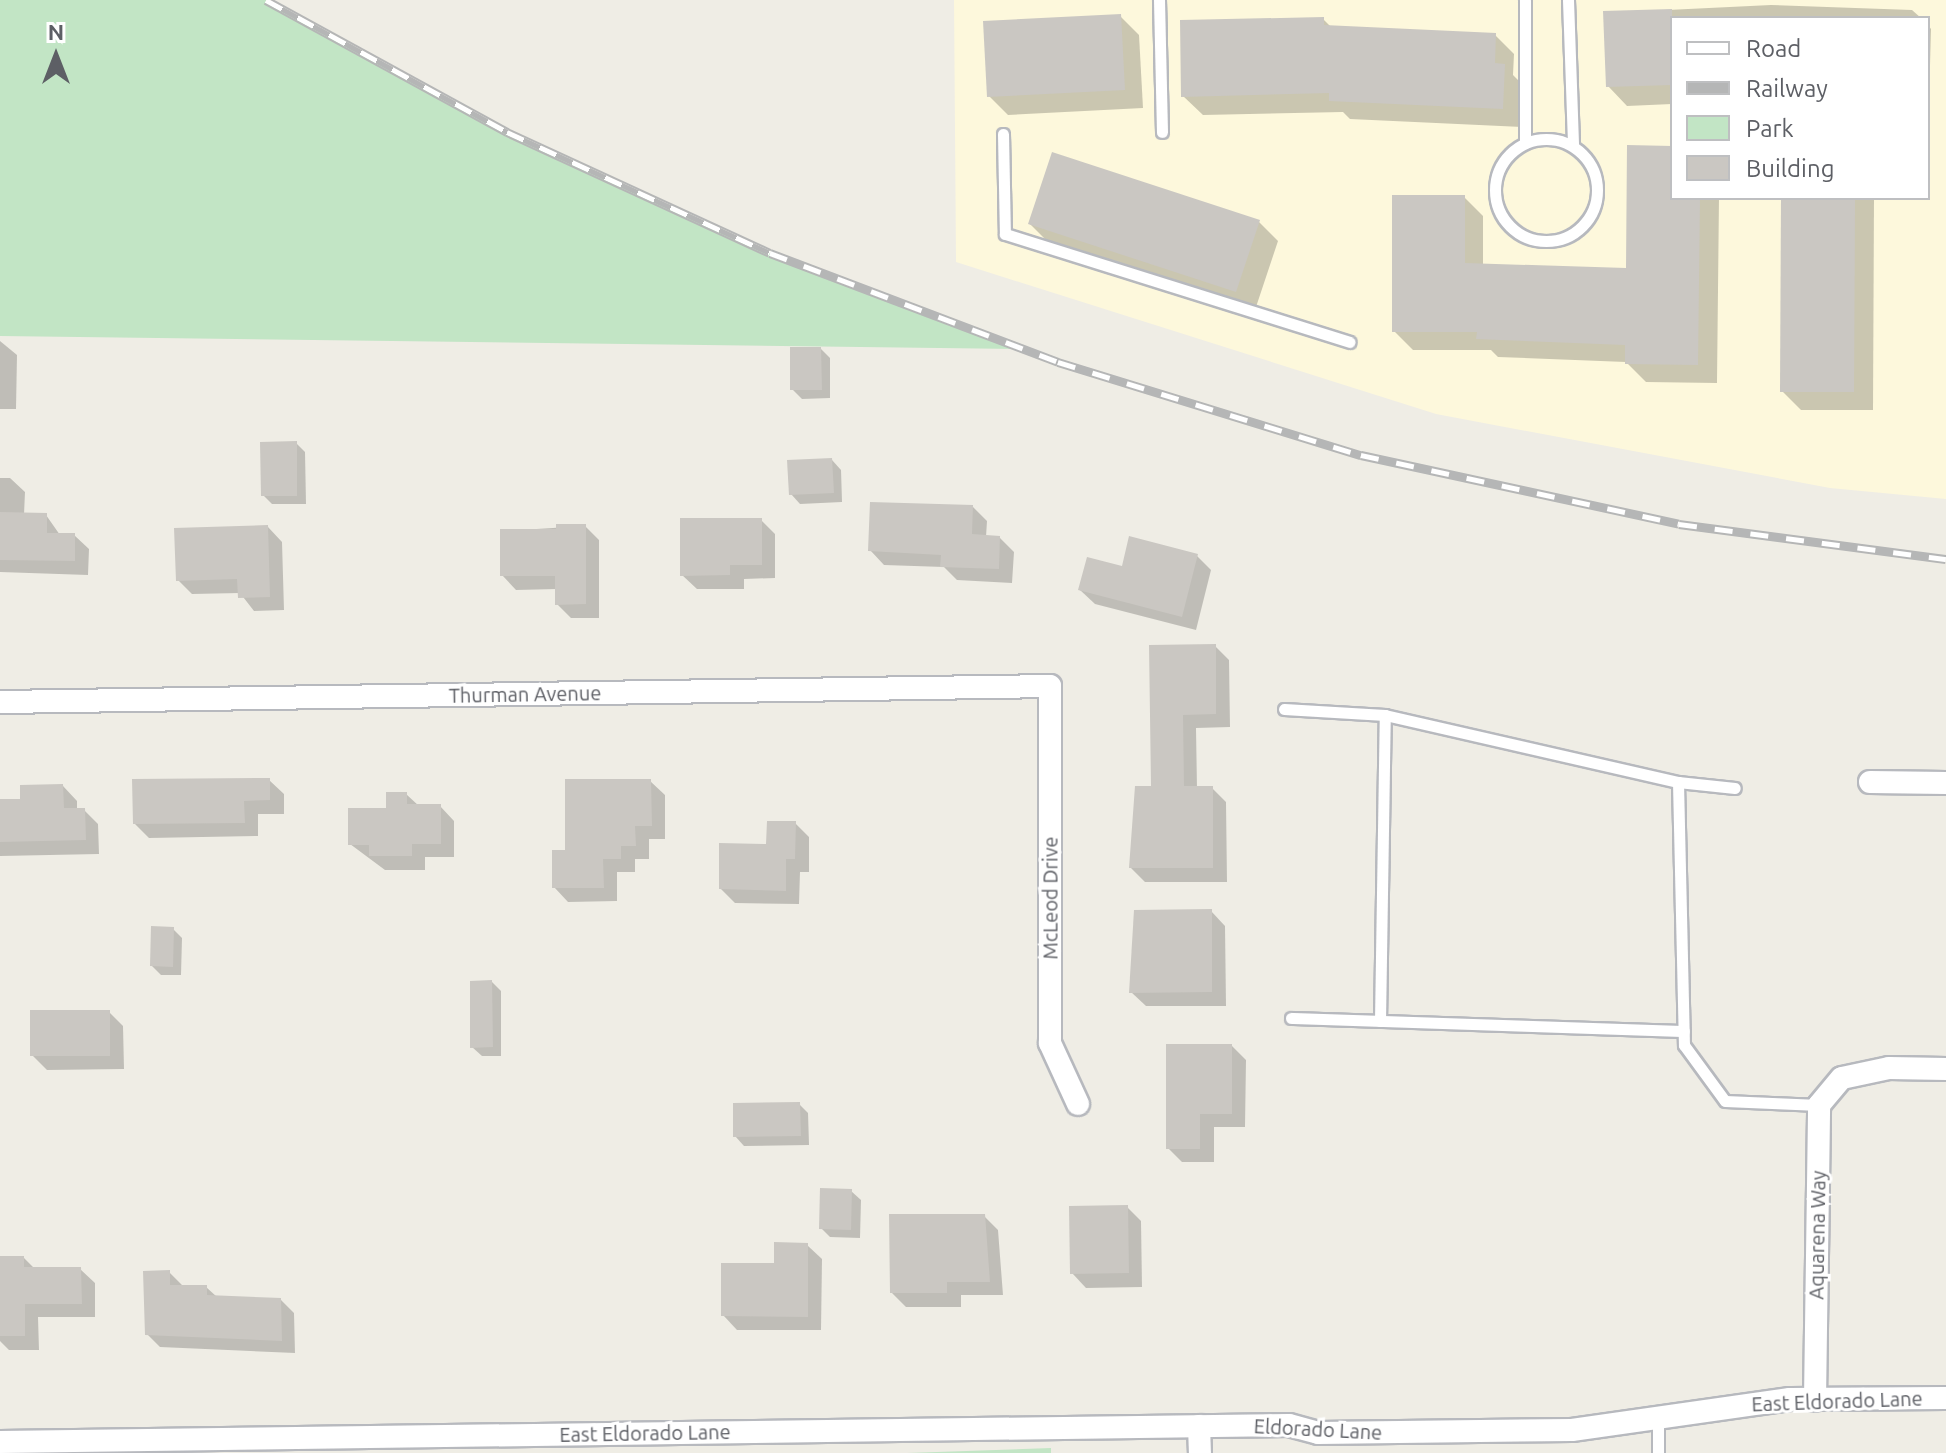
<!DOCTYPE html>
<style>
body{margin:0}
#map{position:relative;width:1946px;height:1453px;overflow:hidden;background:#efede5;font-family:Ubuntu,sans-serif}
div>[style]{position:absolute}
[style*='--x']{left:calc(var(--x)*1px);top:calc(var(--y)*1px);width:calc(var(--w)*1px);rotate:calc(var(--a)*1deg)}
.commercial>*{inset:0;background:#fdf8dc}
.green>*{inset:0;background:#c2e5c5}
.shadow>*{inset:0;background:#0003}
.building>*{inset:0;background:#cac7c2}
.roads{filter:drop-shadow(2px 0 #b7b9be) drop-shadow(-2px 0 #b7b9be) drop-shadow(0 2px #b7b9be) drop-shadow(0 -2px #b7b9be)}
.lane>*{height:11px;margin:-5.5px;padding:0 5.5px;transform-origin:5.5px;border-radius:5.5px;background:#fff}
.lane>.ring{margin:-5.5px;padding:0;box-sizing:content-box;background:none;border:11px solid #fff;border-radius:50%}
.street>*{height:22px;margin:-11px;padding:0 11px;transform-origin:11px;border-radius:11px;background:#fff}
.rail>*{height:9px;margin-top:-4.5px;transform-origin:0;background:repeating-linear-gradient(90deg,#fff 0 18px,#b5b6b6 0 36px);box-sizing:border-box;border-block:2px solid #b5b6b6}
span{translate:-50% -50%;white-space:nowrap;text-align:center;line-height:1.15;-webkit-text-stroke:6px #fff;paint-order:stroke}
.street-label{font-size:20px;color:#5d5f65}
.legend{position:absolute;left:1670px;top:16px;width:260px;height:184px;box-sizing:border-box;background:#fff;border:2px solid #bebfc1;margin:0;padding:10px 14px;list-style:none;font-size:24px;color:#5d5f65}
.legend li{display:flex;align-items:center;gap:16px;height:40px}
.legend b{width:40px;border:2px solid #bebfc1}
.north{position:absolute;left:16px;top:16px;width:80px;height:80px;-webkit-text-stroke:6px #fff;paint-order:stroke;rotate:0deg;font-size:22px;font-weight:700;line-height:32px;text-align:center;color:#5d5f65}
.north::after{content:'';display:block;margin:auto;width:28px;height:36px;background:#5d5f65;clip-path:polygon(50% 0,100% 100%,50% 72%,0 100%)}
</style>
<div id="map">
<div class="commercial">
<div style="clip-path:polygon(evenodd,954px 0,1946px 0,1946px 499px,1830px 488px,1436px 414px,956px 262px,954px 0,1672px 18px,1928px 18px,1928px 198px,1672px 198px,1672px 18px)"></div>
</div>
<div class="green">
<div style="clip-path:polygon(0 0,266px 0,507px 132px,770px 253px,1022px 349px,0 336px)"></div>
<div style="clip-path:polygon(1051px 1448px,1051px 1453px,907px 1453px)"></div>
</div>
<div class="shadow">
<div style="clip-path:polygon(1771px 5px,1912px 10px,1921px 18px,1672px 18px,1672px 104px,1627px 106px,1608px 86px,1605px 13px)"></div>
<div style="clip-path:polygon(1120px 16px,1139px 35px,1143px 108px,1008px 115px,989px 96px)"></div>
<div style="clip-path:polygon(1323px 19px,1331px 27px,1495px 35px,1514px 54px,1513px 75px,1523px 85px,1522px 127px,1350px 119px,1343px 112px,1203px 115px,1183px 96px)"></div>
<div style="clip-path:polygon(1928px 25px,1931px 29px,1929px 102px,1928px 102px)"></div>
<div style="clip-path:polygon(1672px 148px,1672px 198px,1719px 198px,1717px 383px,1646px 382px,1626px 362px,1498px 357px,1491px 350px,1413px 350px,1394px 331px,1464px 197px,1483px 216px,1483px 266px,1628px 271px)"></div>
<div style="clip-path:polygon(1783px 198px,1874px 198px,1873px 410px,1801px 410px,1782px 391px)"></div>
<div style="clip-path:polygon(1259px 222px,1278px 241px,1255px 310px,1049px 243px,1030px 224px)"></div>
<div style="clip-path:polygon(0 341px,17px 355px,16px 409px,0 409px)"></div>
<div style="clip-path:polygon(821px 349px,830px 358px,830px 398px,802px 399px,792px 389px)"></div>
<div style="clip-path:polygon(296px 443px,305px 452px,306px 504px,272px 504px,263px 495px)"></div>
<div style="clip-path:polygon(832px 460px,841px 470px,842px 502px,800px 504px,791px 494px)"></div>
<div style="clip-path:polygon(0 478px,10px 478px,25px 492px,24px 515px,46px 515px,60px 535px,74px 535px,89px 549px,88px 575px,0 572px)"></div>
<div style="clip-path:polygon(973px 507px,987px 521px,986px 537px,1000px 538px,1014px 552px,1012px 583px,957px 580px,944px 567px,884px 565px,870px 550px)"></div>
<div style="clip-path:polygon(761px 520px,775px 534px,775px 578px,744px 579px,744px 589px,697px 589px,682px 575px)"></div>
<div style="clip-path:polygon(585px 526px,599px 540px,599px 618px,571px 618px,557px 604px,557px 589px,516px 590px,502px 575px,502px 531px)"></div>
<div style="clip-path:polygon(268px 527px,282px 542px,284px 610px,254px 611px,240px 593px,192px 594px,178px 580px)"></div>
<div style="clip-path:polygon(1197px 556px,1211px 570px,1196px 630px,1095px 604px,1080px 590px,1123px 568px)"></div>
<div style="clip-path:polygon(1215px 646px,1229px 660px,1230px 727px,1196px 728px,1197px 788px,1212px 788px,1226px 802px,1227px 882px,1145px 882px,1131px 868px,1153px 788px,1151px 647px)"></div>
<div style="clip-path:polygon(269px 780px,284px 794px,284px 814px,258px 814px,258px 836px,149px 838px,135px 824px)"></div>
<div style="clip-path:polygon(650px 781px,665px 795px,665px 839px,649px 839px,649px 859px,635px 859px,635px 872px,617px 872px,617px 901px,568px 902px,554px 887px,567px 852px)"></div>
<div style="clip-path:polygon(63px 786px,77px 801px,77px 810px,84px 810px,98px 824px,99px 854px,0 856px,0 801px,22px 801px)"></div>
<div style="clip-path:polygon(406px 794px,419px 806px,440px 806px,454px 821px,454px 857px,425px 857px,425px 870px,385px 870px,350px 844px)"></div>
<div style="clip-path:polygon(795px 823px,809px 837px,809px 872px,800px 872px,799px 904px,735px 903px,721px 889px)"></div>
<div style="clip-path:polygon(1211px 911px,1225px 926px,1226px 1006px,1146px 1006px,1131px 992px)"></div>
<div style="clip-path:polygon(173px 929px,182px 938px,181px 975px,161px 975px,152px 966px)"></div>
<div style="clip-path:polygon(492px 982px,501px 991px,501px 1056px,482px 1056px,472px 1047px)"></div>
<div style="clip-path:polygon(109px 1012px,123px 1026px,124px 1069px,47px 1070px,32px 1055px)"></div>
<div style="clip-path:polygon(1232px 1046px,1246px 1060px,1245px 1127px,1214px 1127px,1214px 1162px,1182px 1162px,1168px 1148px)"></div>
<div style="clip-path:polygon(799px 1104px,808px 1113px,809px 1145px,744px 1146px,735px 1136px)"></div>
<div style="clip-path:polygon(851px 1191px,861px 1200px,860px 1238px,830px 1237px,821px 1228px)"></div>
<div style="clip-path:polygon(1127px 1207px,1141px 1221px,1142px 1287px,1086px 1288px,1072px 1273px)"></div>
<div style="clip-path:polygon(984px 1216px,998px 1230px,1003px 1295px,961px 1295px,961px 1307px,906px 1307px,892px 1293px)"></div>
<div style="clip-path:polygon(807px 1245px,822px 1259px,821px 1330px,737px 1330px,723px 1315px,776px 1265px)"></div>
<div style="clip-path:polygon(0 1258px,24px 1258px,35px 1269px,80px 1269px,95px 1283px,95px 1317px,38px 1317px,39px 1350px,9px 1350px,0 1341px)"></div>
<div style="clip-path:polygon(169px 1272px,183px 1286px,206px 1287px,217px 1297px,281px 1300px,294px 1313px,295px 1353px,160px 1347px,147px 1334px)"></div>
</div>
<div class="building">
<div style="clip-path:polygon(1672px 9px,1672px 85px,1606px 87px,1603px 11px)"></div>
<div style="clip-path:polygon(1121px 14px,1125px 90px,987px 97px,983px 21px)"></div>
<div style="clip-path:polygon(1324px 17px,1324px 25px,1496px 33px,1495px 63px,1505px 64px,1503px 109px,1329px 101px,1329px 93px,1181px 97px,1180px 20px)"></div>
<div style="clip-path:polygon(1627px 145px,1672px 146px,1672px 198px,1700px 198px,1698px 365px,1625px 364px,1625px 345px,1476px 339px,1477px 332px,1392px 332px,1392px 195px,1465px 195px,1465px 263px,1626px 268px)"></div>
<div style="clip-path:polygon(1052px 152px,1260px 220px,1236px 292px,1028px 224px)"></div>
<div style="clip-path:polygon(1781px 198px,1855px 198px,1854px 392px,1780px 392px)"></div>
<div style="clip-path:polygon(790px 347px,821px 347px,822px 390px,790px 390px)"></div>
<div style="clip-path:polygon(297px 441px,297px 496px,261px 496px,260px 442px)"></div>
<div style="clip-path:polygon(832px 458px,834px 493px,789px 495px,787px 460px)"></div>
<div style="clip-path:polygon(870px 502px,973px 505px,972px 534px,1000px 536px,999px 569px,940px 567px,941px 555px,868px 551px)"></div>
<div style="clip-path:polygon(0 512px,47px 513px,47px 533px,75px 533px,75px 561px,0 560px)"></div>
<div style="clip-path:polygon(680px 518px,762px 518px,762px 565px,730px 565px,730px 575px,680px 576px)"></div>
<div style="clip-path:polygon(556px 524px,586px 524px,586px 604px,555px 605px,555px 576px,500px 576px,500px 529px,556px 529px)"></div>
<div style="clip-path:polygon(268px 525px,270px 597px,238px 598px,237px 579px,176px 581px,174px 528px)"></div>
<div style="clip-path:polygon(1129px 536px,1198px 554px,1182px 617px,1078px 590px,1087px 557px,1122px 566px)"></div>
<div style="clip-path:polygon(1216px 644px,1216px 714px,1183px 715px,1184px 786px,1213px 786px,1213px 868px,1129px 868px,1135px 786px,1151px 786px,1149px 645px)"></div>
<div style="clip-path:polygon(270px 778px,270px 800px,244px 801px,245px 823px,133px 824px,132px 779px)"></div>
<div style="clip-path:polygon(565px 779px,651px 779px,652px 826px,635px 826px,636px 846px,621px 846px,621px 859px,603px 859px,604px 888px,552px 888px,552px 850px,565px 850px)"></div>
<div style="clip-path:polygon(63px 784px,64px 808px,85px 808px,86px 840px,0 842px,0 799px,20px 799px,20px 785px)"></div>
<div style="clip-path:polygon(386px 792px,407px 792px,407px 804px,441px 804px,441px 844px,412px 844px,412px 856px,369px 856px,369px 845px,348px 845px,348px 808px,386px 808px)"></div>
<div style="clip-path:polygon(767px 821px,796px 821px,795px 859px,786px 859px,786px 891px,719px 889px,719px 843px,766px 844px)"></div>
<div style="clip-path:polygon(1212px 909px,1212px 992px,1129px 993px,1134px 910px)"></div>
<div style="clip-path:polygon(151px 926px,174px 927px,173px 967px,150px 966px)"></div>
<div style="clip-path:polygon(492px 980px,493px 1047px,470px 1048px,470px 981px)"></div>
<div style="clip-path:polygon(30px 1010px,110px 1010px,110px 1056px,30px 1056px)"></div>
<div style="clip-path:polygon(1166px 1044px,1232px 1044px,1232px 1114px,1200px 1114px,1200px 1149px,1166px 1149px)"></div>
<div style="clip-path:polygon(800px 1102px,801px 1136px,733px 1137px,733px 1103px)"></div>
<div style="clip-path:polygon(820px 1188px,852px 1189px,851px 1230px,819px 1229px)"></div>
<div style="clip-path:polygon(1128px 1205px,1129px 1273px,1070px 1274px,1069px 1206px)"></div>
<div style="clip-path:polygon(889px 1214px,985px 1214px,990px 1282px,947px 1282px,947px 1293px,890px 1293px)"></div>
<div style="clip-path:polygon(774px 1242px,808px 1243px,808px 1317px,721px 1316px,721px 1263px,774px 1263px)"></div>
<div style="clip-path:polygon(0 1256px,24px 1256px,24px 1267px,81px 1267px,82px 1304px,25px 1304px,25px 1336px,0 1336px)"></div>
<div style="clip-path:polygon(170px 1270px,170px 1285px,207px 1285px,207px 1295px,281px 1298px,282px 1341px,145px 1335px,143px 1271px)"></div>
</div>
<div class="roads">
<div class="lane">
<div style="--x:1159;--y:0;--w:132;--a:88.7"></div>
<div style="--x:1525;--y:0;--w:143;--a:90"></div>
<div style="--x:1568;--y:0;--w:145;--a:88"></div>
<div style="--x:1003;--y:134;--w:100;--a:88.9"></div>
<div style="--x:1005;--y:234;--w:361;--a:17.4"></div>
<div class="ring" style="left:1495px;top:139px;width:91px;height:91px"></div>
<div style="--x:1284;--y:709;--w:101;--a:3.4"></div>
<div style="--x:1385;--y:715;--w:301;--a:12.9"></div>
<div style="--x:1678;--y:782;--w:263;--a:88.7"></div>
<div style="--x:1684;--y:1045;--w:69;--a:53.8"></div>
<div style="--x:1725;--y:1101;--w:94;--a:2.4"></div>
<div style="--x:1678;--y:782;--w:57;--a:6"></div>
<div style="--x:1291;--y:1018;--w:393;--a:1.9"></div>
<div style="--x:1380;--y:1021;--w:306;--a:-89.1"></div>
<div style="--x:1658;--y:1414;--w:39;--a:90"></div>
</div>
<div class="street">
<div style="--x:0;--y:702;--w:1050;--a:-0.87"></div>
<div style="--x:1050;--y:686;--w:357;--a:90"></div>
<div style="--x:1050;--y:1043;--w:67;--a:65.3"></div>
<div style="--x:1870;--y:782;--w:76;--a:0.8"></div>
<div style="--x:1815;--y:1400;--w:295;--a:-89.2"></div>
<div style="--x:1819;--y:1105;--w:35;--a:-50"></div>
<div style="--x:1842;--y:1078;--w:48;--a:-12"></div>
<div style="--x:1889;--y:1068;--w:57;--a:1"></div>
<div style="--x:1199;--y:1426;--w:27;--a:88"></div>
<div style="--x:0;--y:1442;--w:1289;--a:-0.76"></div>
<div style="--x:1289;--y:1425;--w:30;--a:15"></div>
<div style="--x:1318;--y:1433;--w:254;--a:-0.7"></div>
<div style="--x:1572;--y:1430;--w:220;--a:-8.1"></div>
<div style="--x:1790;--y:1399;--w:156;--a:-0.4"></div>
</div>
</div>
<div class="rail">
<div style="--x:266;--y:0;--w:275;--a:28.7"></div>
<div style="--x:507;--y:132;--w:289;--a:24.7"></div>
<div style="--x:770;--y:253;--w:308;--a:20.7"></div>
<div style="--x:1058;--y:362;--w:317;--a:17.1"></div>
<div style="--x:1361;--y:455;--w:325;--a:12.2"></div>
<div style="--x:1679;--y:524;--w:269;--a:7.5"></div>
</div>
<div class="street-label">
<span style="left:525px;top:694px;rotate:-1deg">Thurman Avenue</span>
<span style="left:1050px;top:898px;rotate:-90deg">McLeod Drive</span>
<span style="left:1817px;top:1235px;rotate:-89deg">Aquarena Way</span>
<span style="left:1837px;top:1401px;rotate:-2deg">East Eldorado Lane</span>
<span style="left:1318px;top:1429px;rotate:3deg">Eldorado Lane</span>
<span style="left:645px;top:1433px;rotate:-1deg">East Eldorado Lane</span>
</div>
<ul class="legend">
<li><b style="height:10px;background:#fff"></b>Road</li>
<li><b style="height:10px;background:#b5b6b6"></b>Railway</li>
<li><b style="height:22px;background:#c2e5c5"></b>Park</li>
<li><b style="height:22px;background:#cac7c2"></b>Building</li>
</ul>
<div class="north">N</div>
</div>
